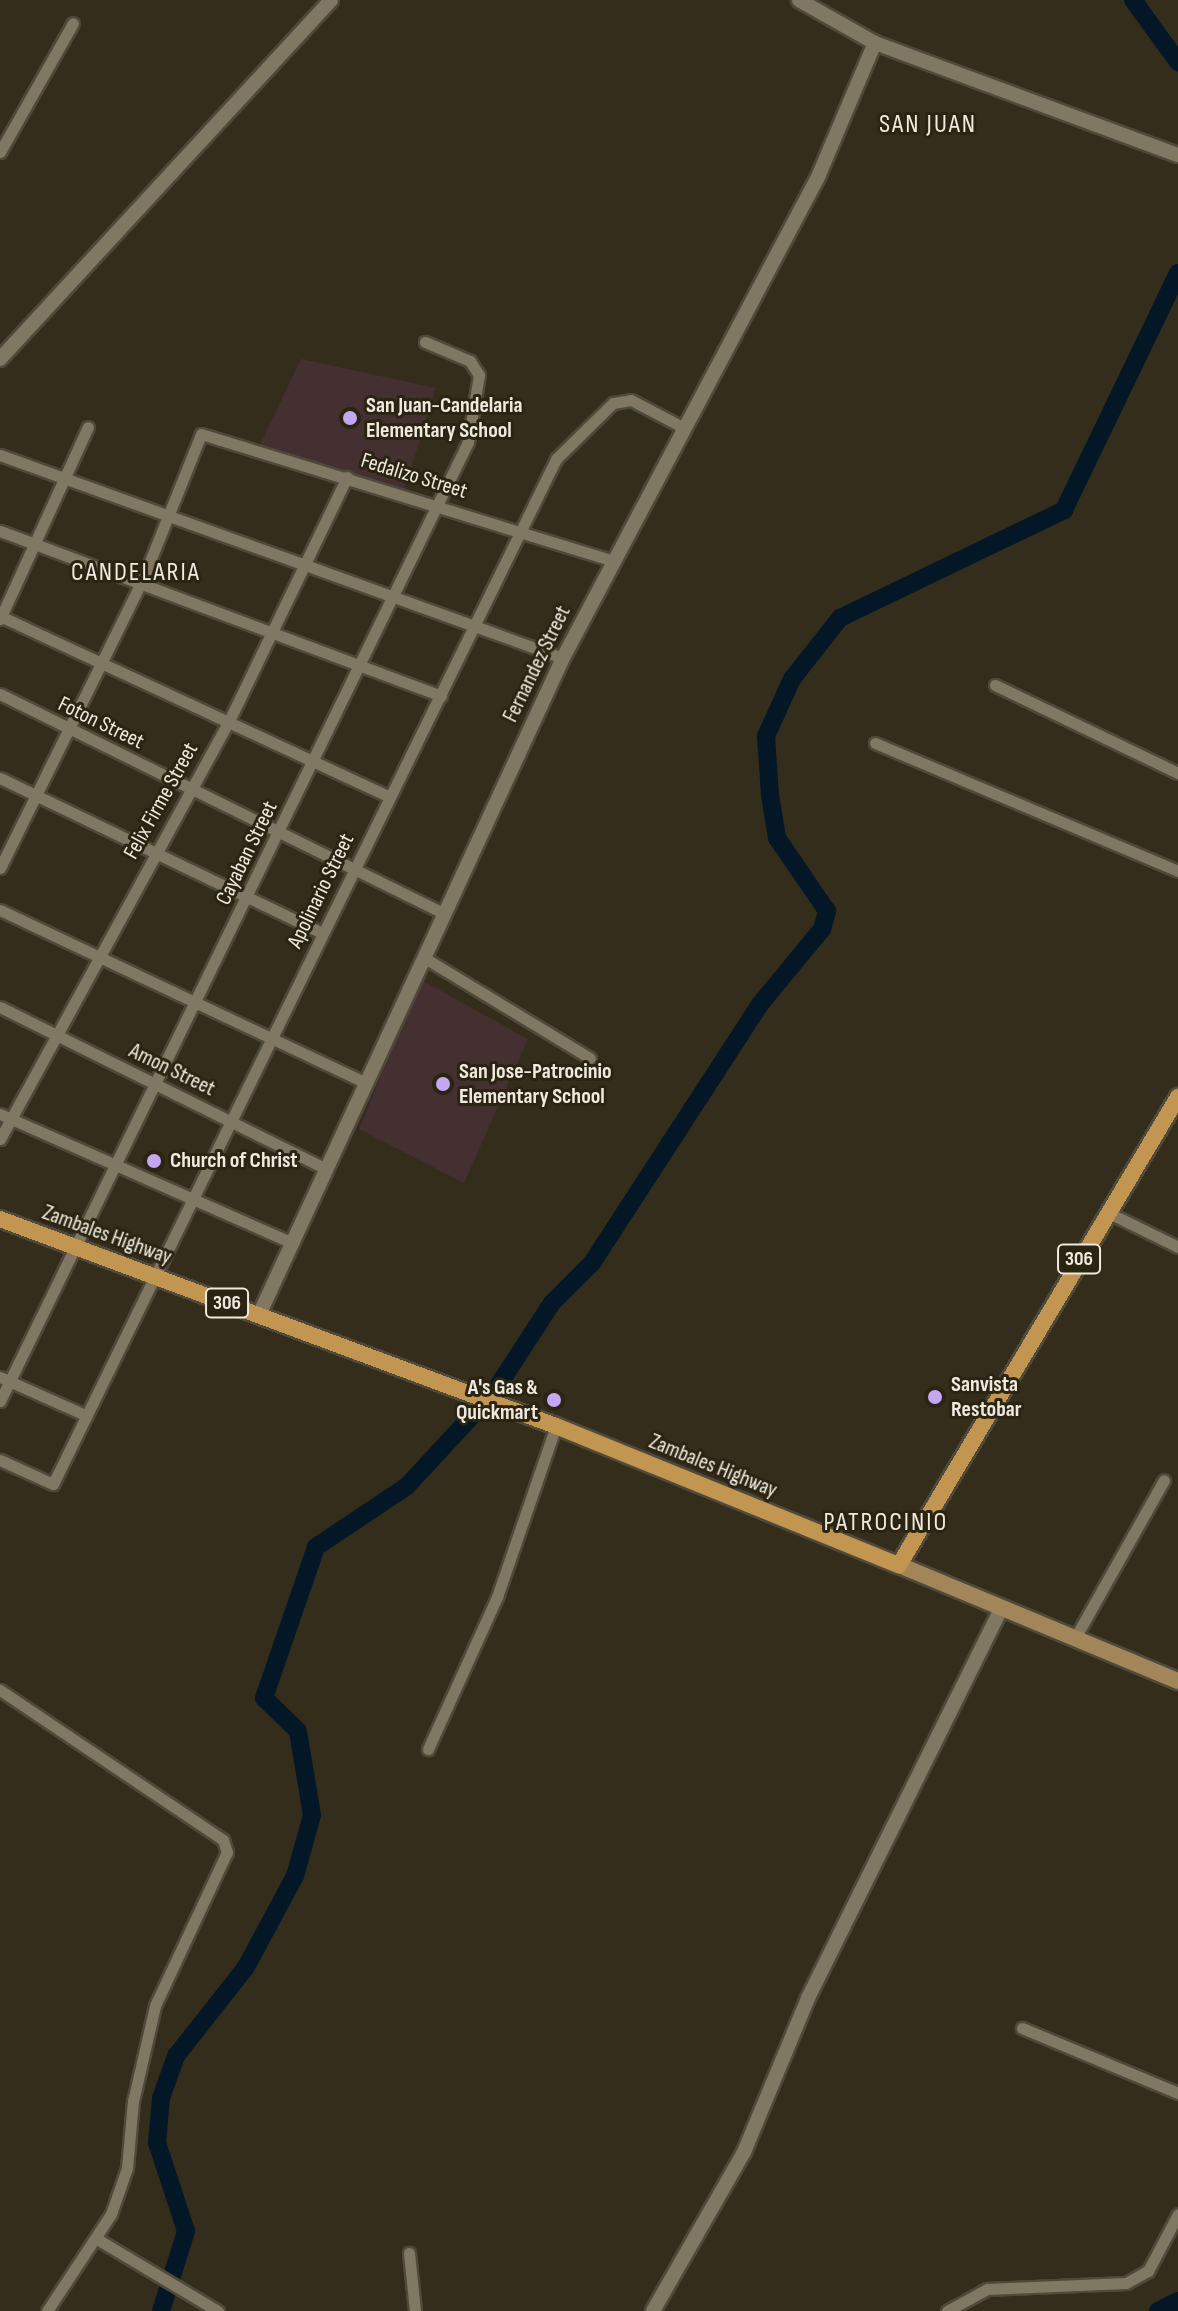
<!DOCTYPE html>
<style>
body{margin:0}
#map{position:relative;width:1178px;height:2311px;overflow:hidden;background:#352d1c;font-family:"Sofia Sans Condensed",sans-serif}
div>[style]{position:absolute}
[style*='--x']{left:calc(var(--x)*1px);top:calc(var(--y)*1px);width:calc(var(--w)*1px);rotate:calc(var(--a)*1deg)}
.education>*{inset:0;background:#443030}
.river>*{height:18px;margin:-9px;padding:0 9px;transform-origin:9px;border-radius:9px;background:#031726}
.roads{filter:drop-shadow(2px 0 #4f4939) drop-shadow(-2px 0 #4f4939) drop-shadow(0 2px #4f4939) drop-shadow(0 -2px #4f4939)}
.minor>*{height:11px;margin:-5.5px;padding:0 5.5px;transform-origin:5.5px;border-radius:5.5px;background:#817864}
.tertiary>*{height:14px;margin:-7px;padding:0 7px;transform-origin:7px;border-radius:7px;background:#817864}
.secondary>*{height:16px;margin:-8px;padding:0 8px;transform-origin:8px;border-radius:8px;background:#a2865a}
.primary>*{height:16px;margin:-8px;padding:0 8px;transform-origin:8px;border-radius:8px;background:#c29550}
.dots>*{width:22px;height:22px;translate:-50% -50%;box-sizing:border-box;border:4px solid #2b2412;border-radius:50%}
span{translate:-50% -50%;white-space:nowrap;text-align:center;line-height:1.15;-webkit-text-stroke:6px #2b2412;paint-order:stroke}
.shield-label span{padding:2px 6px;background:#2b2412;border:2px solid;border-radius:6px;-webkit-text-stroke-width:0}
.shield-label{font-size:20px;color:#efeadf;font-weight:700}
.poi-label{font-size:22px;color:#efeadf;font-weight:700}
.left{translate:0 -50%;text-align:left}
.right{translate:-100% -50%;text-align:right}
.street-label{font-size:22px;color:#efeadf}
.quarter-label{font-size:26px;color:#efeadf;letter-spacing:2px}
</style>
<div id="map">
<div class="education">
<div style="clip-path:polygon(301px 359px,436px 388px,404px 491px,259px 447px)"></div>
<div style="clip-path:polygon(421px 980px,528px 1039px,464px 1183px,359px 1129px)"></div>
</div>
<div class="river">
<div style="--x:1133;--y:0;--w:77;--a:54"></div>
<div style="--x:161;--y:2311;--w:84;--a:-72.6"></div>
<div style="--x:186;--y:2231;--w:93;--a:-108.2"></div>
<div style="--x:157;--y:2143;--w:45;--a:-84.9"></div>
<div style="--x:161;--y:2098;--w:45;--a:-70.3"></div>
<div style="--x:176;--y:2056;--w:113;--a:-51.8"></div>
<div style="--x:246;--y:1967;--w:103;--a:-61.7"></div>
<div style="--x:295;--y:1876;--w:63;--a:-74.4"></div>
<div style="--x:312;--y:1815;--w:85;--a:-99.5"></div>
<div style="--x:298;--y:1731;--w:47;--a:-135.9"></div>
<div style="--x:264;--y:1698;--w:160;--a:-71"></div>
<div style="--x:316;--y:1547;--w:110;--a:-33.8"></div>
<div style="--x:407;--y:1486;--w:128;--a:-47.2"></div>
<div style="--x:494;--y:1392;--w:106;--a:-56.9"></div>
<div style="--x:552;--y:1303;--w:57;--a:-45"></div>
<div style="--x:592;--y:1263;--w:310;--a:-57"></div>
<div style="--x:761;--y:1003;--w:96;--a:-50.5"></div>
<div style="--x:822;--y:929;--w:19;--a:-74"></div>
<div style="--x:827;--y:911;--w:88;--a:-124.4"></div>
<div style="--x:777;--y:838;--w:44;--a:-99.2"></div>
<div style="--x:770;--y:795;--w:59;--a:-93.9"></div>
<div style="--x:766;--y:736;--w:63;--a:-65.5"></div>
<div style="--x:792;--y:679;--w:78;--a:-51.8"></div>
<div style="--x:840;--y:618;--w:249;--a:-25.7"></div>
<div style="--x:1064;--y:510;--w:263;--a:-64.3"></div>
<div style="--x:1158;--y:2311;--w:22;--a:-27"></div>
</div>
<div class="roads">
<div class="minor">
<div style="--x:0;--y:152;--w:148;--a:-60.5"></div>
<div style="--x:0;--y:455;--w:598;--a:19.83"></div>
<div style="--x:0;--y:531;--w:471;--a:20.5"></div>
<div style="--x:0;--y:616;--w:430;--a:24.9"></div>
<div style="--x:0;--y:619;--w:211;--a:-65.4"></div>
<div style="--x:995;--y:685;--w:203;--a:25.7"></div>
<div style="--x:0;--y:694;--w:494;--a:26.3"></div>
<div style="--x:875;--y:743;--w:329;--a:22.9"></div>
<div style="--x:0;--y:778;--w:357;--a:25.7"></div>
<div style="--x:0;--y:868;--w:320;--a:-63.7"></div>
<div style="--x:142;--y:581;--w:158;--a:-68.1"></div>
<div style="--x:201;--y:434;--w:432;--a:17.1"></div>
<div style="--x:0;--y:910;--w:405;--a:25.3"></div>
<div style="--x:423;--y:957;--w:195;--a:31.2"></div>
<div style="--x:0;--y:1007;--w:364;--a:26.4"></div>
<div style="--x:0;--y:1114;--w:320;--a:23.8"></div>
<div style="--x:0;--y:1139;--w:477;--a:-61.3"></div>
<div style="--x:229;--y:721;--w:271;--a:-64.2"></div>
<div style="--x:1107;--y:1212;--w:79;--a:26.2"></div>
<div style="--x:0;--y:1377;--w:95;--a:24.1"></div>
<div style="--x:0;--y:1401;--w:1067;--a:-63.99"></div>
<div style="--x:468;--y:442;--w:68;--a:-80.7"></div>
<div style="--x:479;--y:375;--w:17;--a:-123"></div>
<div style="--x:470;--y:361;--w:49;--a:-157.1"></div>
<div style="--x:0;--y:1460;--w:58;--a:24.4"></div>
<div style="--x:53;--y:1484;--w:1142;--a:-63.86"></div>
<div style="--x:556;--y:459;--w:80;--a:-44.5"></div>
<div style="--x:613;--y:403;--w:18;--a:-9"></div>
<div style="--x:631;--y:400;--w:60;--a:27.8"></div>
<div style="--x:1075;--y:1638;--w:181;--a:-60.6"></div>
<div style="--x:0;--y:1690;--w:269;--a:33.9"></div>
<div style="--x:223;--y:1840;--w:13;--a:72"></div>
<div style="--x:227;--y:1852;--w:170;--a:115.1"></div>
<div style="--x:155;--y:2006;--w:98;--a:103"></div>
<div style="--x:133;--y:2101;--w:67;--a:95.1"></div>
<div style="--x:127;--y:2168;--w:49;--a:109.2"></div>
<div style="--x:111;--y:2214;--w:116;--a:123.4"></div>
<div style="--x:428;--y:1749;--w:167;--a:-65.6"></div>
<div style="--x:497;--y:1597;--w:181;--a:-71"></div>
<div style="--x:1022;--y:2028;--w:169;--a:22.6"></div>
<div style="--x:97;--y:2239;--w:141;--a:30.8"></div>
<div style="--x:409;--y:2253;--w:58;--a:84.1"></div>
<div style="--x:947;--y:2311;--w:46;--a:-28.8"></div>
<div style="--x:987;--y:2289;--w:139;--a:-2.5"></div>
<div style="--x:1126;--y:2283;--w:25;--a:-29"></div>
<div style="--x:1148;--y:2271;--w:64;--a:-62.2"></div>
</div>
<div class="tertiary">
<div style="--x:799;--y:0;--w:87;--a:29.5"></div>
<div style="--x:875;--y:43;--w:323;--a:20.3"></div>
<div style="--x:0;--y:359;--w:488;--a:-47.3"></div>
<div style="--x:259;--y:1315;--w:724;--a:-65.17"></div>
<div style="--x:563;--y:658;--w:544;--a:-62.07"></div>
<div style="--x:818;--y:177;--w:146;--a:-67"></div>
<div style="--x:653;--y:2311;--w:183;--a:-60.2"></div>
<div style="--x:744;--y:2152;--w:167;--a:-67.4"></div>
<div style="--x:808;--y:1998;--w:436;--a:-63.6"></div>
</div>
<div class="secondary">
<div style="--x:899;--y:1565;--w:302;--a:22.6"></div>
</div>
<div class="primary">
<div style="--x:0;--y:1219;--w:593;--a:20.42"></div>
<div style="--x:556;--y:1426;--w:370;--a:22.1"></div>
<div style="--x:899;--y:1565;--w:545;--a:-59.2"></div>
</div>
</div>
<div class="dots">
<div style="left:350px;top:418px;background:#c3a7f2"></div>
<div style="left:443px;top:1084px;background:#c3a7f2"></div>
<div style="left:154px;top:1161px;background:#c3a7f2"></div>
<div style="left:935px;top:1397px;background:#c3a7f2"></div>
<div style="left:554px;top:1400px;background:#c3a7f2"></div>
</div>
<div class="shield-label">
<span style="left:1079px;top:1259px">306</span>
<span style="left:227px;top:1303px">306</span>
</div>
<div class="poi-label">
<span class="left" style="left:366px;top:418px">San Juan-Candelaria<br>Elementary School</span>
<span class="left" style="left:459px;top:1084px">San Jose-Patrocinio<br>Elementary School</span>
<span class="left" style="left:170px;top:1161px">Church of Christ</span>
<span class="left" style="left:951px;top:1397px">Sanvista<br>Restobar</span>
<span class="right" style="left:538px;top:1400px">A's Gas &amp;<br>Quickmart</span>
</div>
<div class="street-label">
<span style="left:414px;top:476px;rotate:17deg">Fedalizo Street</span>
<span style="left:537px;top:664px;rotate:-64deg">Fernandez Street</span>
<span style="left:101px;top:723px;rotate:26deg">Foton Street</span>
<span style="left:161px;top:801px;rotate:-61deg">Felix Firme Street</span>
<span style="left:247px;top:853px;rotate:-64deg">Cayaban Street</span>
<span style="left:321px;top:891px;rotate:-64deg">Apolinario Street</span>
<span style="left:172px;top:1070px;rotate:26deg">Amon Street</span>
<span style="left:107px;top:1235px;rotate:20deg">Zambales Highway</span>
<span style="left:713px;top:1466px;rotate:22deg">Zambales Highway</span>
</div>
<div class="quarter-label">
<span style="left:928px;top:125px">SAN JUAN</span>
<span style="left:136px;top:573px">CANDELARIA</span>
<span style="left:886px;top:1523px">PATROCINIO</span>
</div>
</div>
